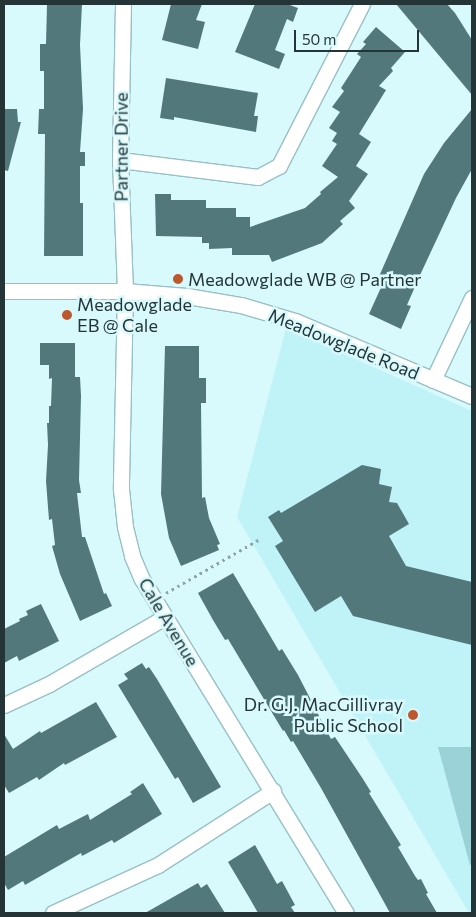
<!DOCTYPE html>
<style>
body{margin:0}
#map{position:relative;width:476px;height:917px;overflow:hidden;background:#d9fafd;font-family:Commissioner,sans-serif}
div>[style]{position:absolute}
[style*='--x']{left:calc(var(--x)*1px);top:calc(var(--y)*1px);width:calc(var(--w)*1px);rotate:calc(var(--a)*1deg)}
.built>*{inset:0;background:#bff3f8}
.green>*{inset:0;background:#9ad2d8}
.building>*{inset:0;background:#52787c}
.path>*{height:3px;margin-top:-1.5px;transform-origin:0;background:repeating-linear-gradient(90deg,#8aa4a7 0 2.5px,transparent 0 6.5px)}
.roads{filter:drop-shadow(1px 0 #98c0c4) drop-shadow(-1px 0 #98c0c4) drop-shadow(0 1px #98c0c4) drop-shadow(0 -1px #98c0c4)}
.minor>*{height:15px;margin:-7.5px;padding:0 7.5px;transform-origin:7.5px;border-radius:7.5px;background:#fff}
.dots>*{width:14px;height:14px;translate:-50% -50%;box-sizing:border-box;border:2px solid #d9fafd;border-radius:50%}
span{translate:-50% -50%;white-space:nowrap;text-align:center;line-height:1.15;-webkit-text-stroke:5px #d9fafd;paint-order:stroke}
.street-label{font-size:18px;color:#253537}
.poi-label{font-size:18px;color:#253537}
.left{translate:0 -50%;text-align:left}
.right{translate:-100% -50%;text-align:right}
.frame{position:absolute;inset:0;border:5px solid #253537;pointer-events:none}
.scale{position:absolute;left:294px;top:30px;width:125px;height:22px;box-sizing:border-box;border:2px solid #253537;border-top:0;padding-left:6px;font-size:15px;line-height:18px;white-space:nowrap;color:#253537;-webkit-text-stroke:4px #d9fafd;paint-order:stroke}
</style>
<div id="map">
<div class="built">
<div style="clip-path:polygon(286px 328px,472px 411px,472px 913px,469px 913px,237px 517px)"></div>
</div>
<div class="green">
<div style="clip-path:polygon(438px 747px,472px 747px,472px 865px,470px 865px)"></div>
</div>
<div class="building">
<div style="clip-path:polygon(47px 4px,82px 4px,80px 45px,83px 109px,80px 152px,85px 152px,85px 166px,80px 166px,80px 203px,83px 203px,83px 256px,44px 256px,45px 134px,38px 134px,39px 109px,44px 109px,44px 71px,40px 71px,40px 44px,46px 44px)"></div>
<div style="clip-path:polygon(171px 4px,202px 4px,196px 20px,205px 22px,198px 49px,162px 40px)"></div>
<div style="clip-path:polygon(255px 4px,287px 4px,298px 8px,293px 22px,287px 19px,275px 50px,285px 54px,279px 69px,235px 52px)"></div>
<div style="clip-path:polygon(396px 4px,447px 4px,455px 13px,472px 40px,472px 95px)"></div>
<div style="clip-path:polygon(376px 27px,405px 52px,391px 68px,393px 71px,379px 86px,386px 90px,359px 134px,371px 142px,356px 166px,368px 174px,349px 201px,355px 208px,340px 221px,343px 224px,322px 243px,272px 262px,269px 255px,232px 255px,232px 248px,209px 249px,209px 243px,202px 243px,202px 237px,156px 236px,155px 194px,171px 194px,171px 200px,206px 200px,206px 208px,236px 208px,236px 217px,250px 217px,250px 227px,305px 208px,321px 194px,320px 192px,338px 177px,322px 166px,337px 144px,332px 141px,337px 133px,329px 128px,340px 112px,332px 107px,344px 91px,341px 88px,361px 57px,357px 54px,366px 44px,363px 42px)"></div>
<div style="clip-path:polygon(166px 78px,258px 93px,254px 116px,258px 116px,256px 132px,174px 117px,174px 120px,160px 118px)"></div>
<div style="clip-path:polygon(4px 109px,17px 109px,18px 122px,21px 122px,8px 171px,4px 170px)"></div>
<div style="clip-path:polygon(472px 109px,472px 169px,456px 198px,421px 273px,407px 305px,411px 306px,401px 329px,369px 314px,383px 283px,377px 281px,424px 174px,444px 143px)"></div>
<div style="clip-path:polygon(40px 343px,75px 343px,75px 377px,80px 377px,81px 396px,79px 480px,81px 493px,77px 493px,82px 537px,85px 537px,104px 594px,106px 593px,112px 606px,80px 621px,60px 574px,52px 546px,55px 545px,52px 519px,49px 520px,46px 481px,48px 445px,47px 423px,49px 423px,49px 406px,51px 406px,52px 378px,49px 379px,49px 365px,40px 365px)"></div>
<div style="clip-path:polygon(165px 346px,199px 346px,199px 378px,206px 378px,206px 403px,201px 403px,202px 498px,205px 497px,209px 518px,220px 544px,217px 545px,219px 550px,181px 566px,169px 538px,161px 494px)"></div>
<div style="clip-path:polygon(362px 465px,381px 469px,379px 484px,392px 487px,389px 502px,397px 503px,409px 524px,389px 536px,406px 566px,472px 582px,472px 645px,353px 616px,341px 596px,315px 612px,275px 546px,283px 541px,268px 517px,279px 510px,281px 513px)"></div>
<div style="clip-path:polygon(233px 573px,279px 651px,282px 649px,298px 675px,331px 739px,335px 737px,363px 779px,371px 792px,369px 793px,401px 845px,398px 847px,415px 876px,418px 880px,421px 879px,428px 893px,426px 894px,437px 913px,390px 913px,321px 788px,293px 741px,291px 742px,284px 730px,283px 731px,228px 639px,225px 640px,213px 620px,198px 593px)"></div>
<div style="clip-path:polygon(41px 604px,59px 641px,19px 661px,17px 656px,4px 663px,4px 629px,20px 621px,19px 619px,28px 615px,26px 611px)"></div>
<div style="clip-path:polygon(142px 663px,146px 669px,149px 667px,157px 679px,221px 787px,193px 803px,178px 777px,175px 779px,118px 685px,128px 679px,124px 674px)"></div>
<div style="clip-path:polygon(96px 702px,117px 737px,65px 765px,64px 763px,39px 780px,37px 777px,9px 793px,4px 785px,4px 734px,13px 749px,40px 731px,41px 733px)"></div>
<div style="clip-path:polygon(143px 783px,162px 814px,114px 843px,112px 840px,82px 856px,81px 853px,25px 885px,23px 881px,8px 890px,4px 883px,4px 857px,57px 825px,59px 829px,88px 814px,90px 820px,132px 794px,130px 792px)"></div>
<div style="clip-path:polygon(255px 845px,277px 884px,282px 881px,295px 905px,291px 907px,295px 913px,258px 913px,250px 899px,228px 862px)"></div>
<div style="clip-path:polygon(198px 883px,201px 888px,207px 884px,225px 913px,145px 913px)"></div>
</div>
<div class="path">
<div style="--x:166;--y:593;--w:108;--a:-29.9"></div>
</div>
<div class="roads">
<div class="minor">
<div style="--x:123;--y:4;--w:156;--a:91.1"></div>
<div style="--x:120;--y:160;--w:131;--a:87.8"></div>
<div style="--x:125;--y:291;--w:198;--a:91.2"></div>
<div style="--x:121;--y:489;--w:38;--a:84"></div>
<div style="--x:125;--y:527;--w:30;--a:76"></div>
<div style="--x:132;--y:556;--w:25;--a:67"></div>
<div style="--x:142;--y:579;--w:391;--a:58.6"></div>
<div style="--x:120;--y:160;--w:139;--a:7"></div>
<div style="--x:258;--y:177;--w:24;--a:-28"></div>
<div style="--x:279;--y:166;--w:182;--a:-62.9"></div>
<div style="--x:4;--y:291;--w:121;--a:0"></div>
<div style="--x:125;--y:291;--w:62;--a:4.6"></div>
<div style="--x:187;--y:296;--w:55;--a:9.5"></div>
<div style="--x:241;--y:305;--w:56;--a:16.5"></div>
<div style="--x:295;--y:321;--w:192;--a:23"></div>
<div style="--x:433;--y:380;--w:91;--a:-64.6"></div>
<div style="--x:4;--y:705;--w:50;--a:-25"></div>
<div style="--x:49;--y:684;--w:134;--a:-30"></div>
<div style="--x:53;--y:913;--w:115;--a:-24.6"></div>
<div style="--x:158;--y:865;--w:137;--a:-32.8"></div>
</div>
</div>
<div class="dots">
<div style="left:178px;top:279px;background:#bd572c"></div>
<div style="left:67px;top:315px;background:#bd572c"></div>
<div style="left:413px;top:715px;background:#bd572c"></div>
</div>
<div class="street-label">
<span style="left:121px;top:147px;rotate:-90deg">Partner Drive</span>
<span style="left:344px;top:344px;rotate:22deg">Meadowglade Road</span>
<span style="left:169px;top:622px;rotate:59deg">Cale Avenue</span>
</div>
<div class="poi-label">
<span class="left" style="left:188px;top:279px">Meadowglade WB @ Partner</span>
<span class="left" style="left:77px;top:315px">Meadowglade<br>EB @ Cale</span>
<span class="right" style="left:403px;top:715px">Dr. G.J. MacGillivray<br>Public School</span>
</div>
<div class="frame"></div>
<div class="scale">50 m</div>
</div>
